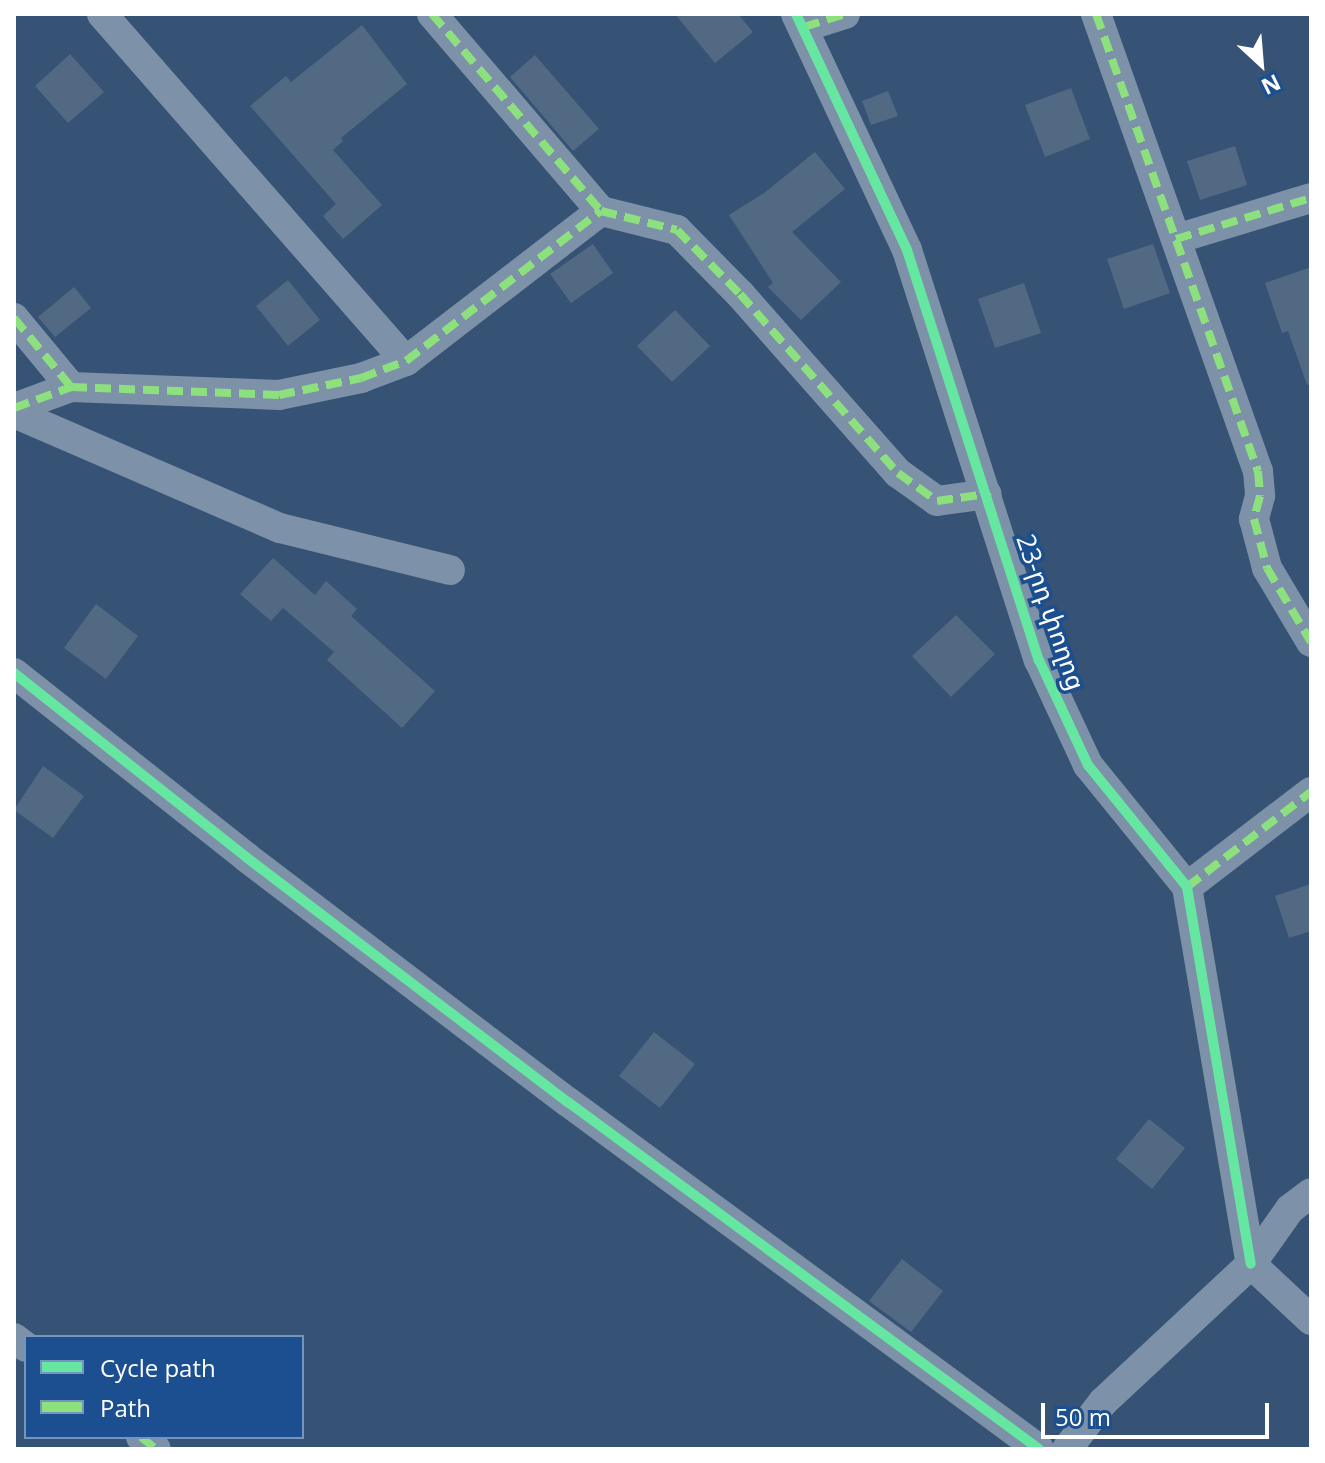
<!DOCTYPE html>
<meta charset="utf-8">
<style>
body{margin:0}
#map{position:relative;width:1325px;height:1463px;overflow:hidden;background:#365274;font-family:"Open Sans","Noto Sans Armenian",sans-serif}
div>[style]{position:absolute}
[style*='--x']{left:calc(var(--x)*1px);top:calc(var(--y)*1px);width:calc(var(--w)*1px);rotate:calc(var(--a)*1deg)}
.building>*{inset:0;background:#526984}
.minor>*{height:30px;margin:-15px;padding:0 15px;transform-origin:15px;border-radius:15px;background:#7d92a8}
.quiet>*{height:8px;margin-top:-4px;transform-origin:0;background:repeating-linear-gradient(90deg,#8de07e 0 16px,transparent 0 24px)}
.cycleway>*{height:10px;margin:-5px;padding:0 5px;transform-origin:5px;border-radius:5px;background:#66e7a1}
span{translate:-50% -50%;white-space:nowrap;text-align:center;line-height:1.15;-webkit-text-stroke:7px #1b4f8f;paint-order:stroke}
.street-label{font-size:26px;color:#fff}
.frame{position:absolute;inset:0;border:16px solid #fff;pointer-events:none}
.legend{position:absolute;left:24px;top:1335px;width:280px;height:104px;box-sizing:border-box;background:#1b4f8f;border:2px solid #7695bc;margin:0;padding:10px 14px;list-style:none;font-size:24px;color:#fff}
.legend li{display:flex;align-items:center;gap:16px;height:40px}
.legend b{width:40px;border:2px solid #7695bc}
.north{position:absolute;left:1221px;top:24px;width:80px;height:80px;-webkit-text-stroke:6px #1b4f8f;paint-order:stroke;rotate:154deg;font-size:22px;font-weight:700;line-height:32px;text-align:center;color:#fff}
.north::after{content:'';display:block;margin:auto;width:28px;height:36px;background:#fff;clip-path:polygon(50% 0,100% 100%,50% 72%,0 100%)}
.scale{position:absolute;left:1041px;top:1403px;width:228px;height:36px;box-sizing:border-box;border:4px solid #fff;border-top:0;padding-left:10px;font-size:24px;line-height:28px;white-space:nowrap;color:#fff;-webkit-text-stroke:6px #1b4f8f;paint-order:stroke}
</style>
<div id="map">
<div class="building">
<div style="clip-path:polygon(675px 14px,738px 14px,753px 32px,715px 63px)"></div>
<div style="clip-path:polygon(362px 25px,407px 84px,341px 138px,343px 141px,333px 150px,382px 205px,343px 239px,323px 216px,336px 204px,250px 106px,286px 76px,291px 82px)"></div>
<div style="clip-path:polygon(70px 54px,104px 92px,68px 123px,35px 86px)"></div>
<div style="clip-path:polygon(535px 55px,599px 129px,573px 151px,510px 77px)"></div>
<div style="clip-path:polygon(1071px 88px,1090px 139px,1045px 157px,1025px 105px)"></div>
<div style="clip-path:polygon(888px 91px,898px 116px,871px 125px,862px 101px)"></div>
<div style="clip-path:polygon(1235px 146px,1247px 185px,1200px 200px,1187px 161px)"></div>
<div style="clip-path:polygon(815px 152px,845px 189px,792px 232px,841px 282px,801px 320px,768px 287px,773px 283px,729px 215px,764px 193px)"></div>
<div style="clip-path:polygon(593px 244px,613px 273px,571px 303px,550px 274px)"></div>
<div style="clip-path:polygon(1153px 244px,1170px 293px,1124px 309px,1107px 259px)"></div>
<div style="clip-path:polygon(1311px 267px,1311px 384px,1307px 385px,1288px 331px,1282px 333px,1265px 283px)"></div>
<div style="clip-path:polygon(288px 280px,320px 320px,288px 346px,256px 306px)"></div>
<div style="clip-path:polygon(1024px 283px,1041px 333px,995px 348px,978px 299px)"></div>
<div style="clip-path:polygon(74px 287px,91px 308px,55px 337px,38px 317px)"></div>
<div style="clip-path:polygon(675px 310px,710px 346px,672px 382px,637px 346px)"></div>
<div style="clip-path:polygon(273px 558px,315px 595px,326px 581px,357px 609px,351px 616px,435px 691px,402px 728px,327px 660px,334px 652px,283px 608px,271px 621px,240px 594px)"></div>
<div style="clip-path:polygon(96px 604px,138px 636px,106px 679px,64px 648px)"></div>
<div style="clip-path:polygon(956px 615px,995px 654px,951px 697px,912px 656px)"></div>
<div style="clip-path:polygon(43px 766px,84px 796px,53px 838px,14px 810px)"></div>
<div style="clip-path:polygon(1311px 884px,1311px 931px,1289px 938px,1275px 896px)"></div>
<div style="clip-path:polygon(654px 1032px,695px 1064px,660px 1108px,619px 1076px)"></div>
<div style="clip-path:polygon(1149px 1119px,1185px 1148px,1152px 1189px,1116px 1159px)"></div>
<div style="clip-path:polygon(902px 1259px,943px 1291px,911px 1332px,869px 1301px)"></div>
</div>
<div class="minor">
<div style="--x:102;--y:14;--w:461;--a:48.8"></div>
<div style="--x:432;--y:14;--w:260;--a:49.4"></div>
<div style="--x:796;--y:14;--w:261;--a:64.8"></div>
<div style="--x:907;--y:250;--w:431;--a:72.2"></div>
<div style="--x:1039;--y:660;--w:116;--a:65"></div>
<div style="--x:1088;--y:765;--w:157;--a:50.9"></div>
<div style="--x:1187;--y:887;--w:382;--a:80.4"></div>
<div style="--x:1251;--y:1264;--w:82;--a:43"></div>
<div style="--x:1096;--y:14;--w:485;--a:70.5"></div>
<div style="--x:1258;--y:471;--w:25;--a:85"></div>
<div style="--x:1260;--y:496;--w:24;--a:105"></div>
<div style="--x:1254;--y:519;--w:51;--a:75.1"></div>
<div style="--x:1267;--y:568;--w:86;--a:59.3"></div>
<div style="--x:804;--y:27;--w:43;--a:-17.6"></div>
<div style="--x:1176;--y:239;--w:141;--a:-16.9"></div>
<div style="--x:14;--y:318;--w:89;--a:50.4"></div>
<div style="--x:14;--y:408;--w:61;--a:-20.2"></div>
<div style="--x:71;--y:387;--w:208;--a:2.2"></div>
<div style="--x:279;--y:395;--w:84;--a:-11.7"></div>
<div style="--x:361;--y:378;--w:48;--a:-20.7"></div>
<div style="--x:406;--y:361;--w:246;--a:-37.6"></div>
<div style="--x:601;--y:211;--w:78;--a:14"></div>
<div style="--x:677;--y:230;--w:90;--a:45.5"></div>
<div style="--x:740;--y:294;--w:239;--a:48.6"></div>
<div style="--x:898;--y:473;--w:48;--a:35.7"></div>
<div style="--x:937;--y:501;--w:50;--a:-8"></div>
<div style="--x:14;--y:413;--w:290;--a:23.4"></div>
<div style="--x:280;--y:528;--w:175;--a:13.9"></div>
<div style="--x:14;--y:673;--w:296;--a:38.4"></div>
<div style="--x:246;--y:857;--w:405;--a:37.3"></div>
<div style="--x:568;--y:1102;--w:585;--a:36.38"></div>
<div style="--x:1187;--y:887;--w:156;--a:-37.5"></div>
<div style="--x:14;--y:1338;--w:15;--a:37"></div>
<div style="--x:141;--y:1437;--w:19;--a:39"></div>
<div style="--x:1067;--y:1449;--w:59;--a:-52.5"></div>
<div style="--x:1103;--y:1402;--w:202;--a:-43"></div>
<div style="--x:1251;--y:1264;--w:67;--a:-54.7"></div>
<div style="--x:1290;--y:1209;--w:26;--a:-37"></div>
</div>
<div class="quiet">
<div style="--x:432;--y:14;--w:260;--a:49.4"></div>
<div style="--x:1096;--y:14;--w:485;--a:70.5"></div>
<div style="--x:1258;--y:471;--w:25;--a:85"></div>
<div style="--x:1260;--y:496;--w:24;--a:105"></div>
<div style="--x:1254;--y:519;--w:51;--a:75.1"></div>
<div style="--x:1267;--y:568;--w:86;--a:59.3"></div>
<div style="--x:804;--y:27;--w:43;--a:-17.6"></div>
<div style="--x:1176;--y:239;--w:141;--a:-16.9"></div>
<div style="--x:14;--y:318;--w:89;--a:50.4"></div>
<div style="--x:14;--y:408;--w:61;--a:-20.2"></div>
<div style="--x:71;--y:387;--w:208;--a:2.2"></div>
<div style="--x:279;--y:395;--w:84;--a:-11.7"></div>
<div style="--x:361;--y:378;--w:48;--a:-20.7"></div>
<div style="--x:406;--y:361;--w:246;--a:-37.6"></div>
<div style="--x:601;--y:211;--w:78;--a:14"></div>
<div style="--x:677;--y:230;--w:90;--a:45.5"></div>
<div style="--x:740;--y:294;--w:239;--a:48.6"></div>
<div style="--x:898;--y:473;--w:48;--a:35.7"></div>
<div style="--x:937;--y:501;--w:50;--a:-8"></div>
<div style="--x:987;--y:494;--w:3;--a:72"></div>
<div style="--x:1187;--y:887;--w:156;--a:-37.5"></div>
<div style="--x:141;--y:1437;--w:19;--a:39"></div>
</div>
<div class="cycleway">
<div style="--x:796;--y:14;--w:261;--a:64.8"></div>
<div style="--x:907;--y:250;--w:431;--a:72.2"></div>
<div style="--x:1039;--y:660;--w:116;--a:65"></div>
<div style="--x:1088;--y:765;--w:157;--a:50.9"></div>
<div style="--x:1187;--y:887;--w:382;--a:80.4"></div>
<div style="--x:14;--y:673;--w:296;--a:38.4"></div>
<div style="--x:246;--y:857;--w:405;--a:37.3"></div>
<div style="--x:568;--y:1102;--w:585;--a:36.38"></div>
</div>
<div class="street-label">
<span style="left:1051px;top:612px;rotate:71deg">23-րդ փողոց</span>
</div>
<div class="frame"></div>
<ul class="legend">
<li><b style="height:10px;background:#66e7a1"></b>Cycle path</li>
<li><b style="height:10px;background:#8de07e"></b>Path</li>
</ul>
<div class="north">N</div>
<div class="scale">50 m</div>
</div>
